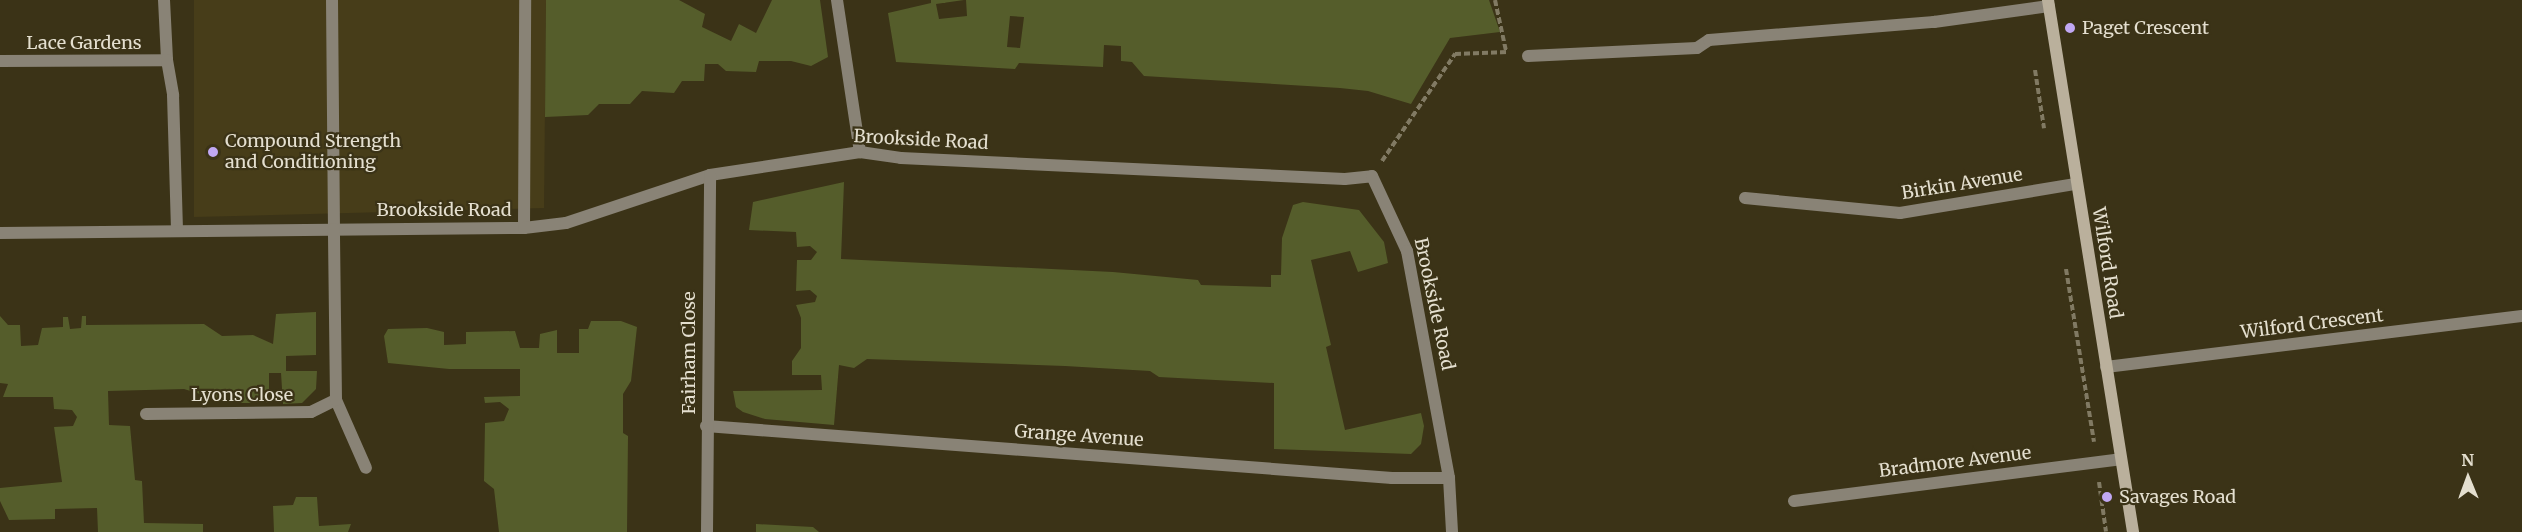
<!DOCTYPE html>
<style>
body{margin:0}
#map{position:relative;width:2522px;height:532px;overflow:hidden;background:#3b3317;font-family:Merriweather,serif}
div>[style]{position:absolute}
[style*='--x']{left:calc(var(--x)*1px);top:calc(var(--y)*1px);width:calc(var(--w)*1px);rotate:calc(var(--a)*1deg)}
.built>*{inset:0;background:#473d19}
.green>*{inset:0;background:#555d2b}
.path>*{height:4px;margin-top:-2px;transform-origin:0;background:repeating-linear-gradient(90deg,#817a63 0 6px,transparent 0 9px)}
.service>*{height:12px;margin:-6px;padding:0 6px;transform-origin:6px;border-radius:6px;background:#898376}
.minor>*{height:12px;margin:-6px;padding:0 6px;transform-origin:6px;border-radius:6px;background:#898376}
.secondary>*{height:12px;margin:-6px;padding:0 6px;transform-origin:6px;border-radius:6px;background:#bab09c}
.dots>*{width:16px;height:16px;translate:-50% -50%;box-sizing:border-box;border:3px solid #3b3317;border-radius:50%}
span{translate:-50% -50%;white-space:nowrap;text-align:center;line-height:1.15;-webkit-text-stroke:4.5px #3b3317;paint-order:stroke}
.poi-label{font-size:18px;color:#e4dfcf}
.left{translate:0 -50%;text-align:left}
.street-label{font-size:18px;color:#e4dfcf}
.north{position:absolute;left:2438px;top:448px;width:60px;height:60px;-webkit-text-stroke:4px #3b3317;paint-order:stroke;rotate:359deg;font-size:16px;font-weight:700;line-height:24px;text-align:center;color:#e4dfcf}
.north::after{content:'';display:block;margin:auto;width:21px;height:27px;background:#e4dfcf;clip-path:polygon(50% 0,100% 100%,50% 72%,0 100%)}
</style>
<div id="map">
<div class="built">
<div style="clip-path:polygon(194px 0,546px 0,544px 208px,194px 217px)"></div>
</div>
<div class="green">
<div style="clip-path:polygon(546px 0,679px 0,705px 14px,702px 27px,731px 41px,739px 24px,756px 33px,772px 0,820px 0,828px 57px,811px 66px,791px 61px,759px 61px,756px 72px,726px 71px,718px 64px,705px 64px,704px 81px,682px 81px,674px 93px,642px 91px,630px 104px,599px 104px,588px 115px,545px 117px)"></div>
<div style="clip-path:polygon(evenodd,931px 0,964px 0,936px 4px,939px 19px,967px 16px,966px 0,1489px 0,1500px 32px,1450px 38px,1411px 104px,1368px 91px,1340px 88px,1144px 76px,1132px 62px,1121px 61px,1121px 46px,1104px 45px,1103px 67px,1019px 63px,1015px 69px,896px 62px,888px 13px,931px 3px,931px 0,1010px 16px,1024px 17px,1020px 48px,1007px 47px,1010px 16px)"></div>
<div style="clip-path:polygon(844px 182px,841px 259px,1113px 272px,1198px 280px,1201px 285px,1271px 287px,1271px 275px,1281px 275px,1282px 238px,1293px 205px,1303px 202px,1359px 210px,1384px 242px,1388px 263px,1358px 272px,1350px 251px,1311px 260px,1331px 345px,1326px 347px,1345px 430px,1421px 413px,1424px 426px,1421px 444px,1411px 454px,1274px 449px,1274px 383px,1159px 377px,1150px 371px,1065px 366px,867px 359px,854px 368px,839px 365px,834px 425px,765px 419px,743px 412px,736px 407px,733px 391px,822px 390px,821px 375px,792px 375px,792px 361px,801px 348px,801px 318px,796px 305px,815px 302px,817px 296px,810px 290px,796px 291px,797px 260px,811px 260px,817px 252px,810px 246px,797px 247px,796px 232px,749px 230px,753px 202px)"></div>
<div style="clip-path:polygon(316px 312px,316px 355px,286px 356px,286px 371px,317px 371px,316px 389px,302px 403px,283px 404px,281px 373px,269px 373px,269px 403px,229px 403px,184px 389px,108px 391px,109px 425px,130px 426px,135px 480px,142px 481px,144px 523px,203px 524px,203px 532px,98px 532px,97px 508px,55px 509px,55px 519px,9px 520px,0 501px,0 488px,62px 482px,54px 427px,73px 426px,77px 417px,72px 410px,54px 409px,53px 397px,3px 397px,8px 384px,0 383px,0 316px,8px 325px,20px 325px,21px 346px,38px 345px,42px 328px,63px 327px,63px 317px,68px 317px,70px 329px,81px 328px,82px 316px,86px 316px,86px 325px,204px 324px,222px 336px,253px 335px,273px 344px,276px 314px)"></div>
<div style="clip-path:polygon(591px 321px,621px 321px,637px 327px,631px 381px,623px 394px,623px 433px,628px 436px,627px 532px,499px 532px,494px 489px,484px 481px,485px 423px,504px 421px,509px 409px,500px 402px,485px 403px,484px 397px,520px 396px,520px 369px,449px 369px,388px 363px,384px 336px,388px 329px,427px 328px,444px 332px,444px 345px,466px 344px,466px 332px,515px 331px,520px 348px,539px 348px,540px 334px,557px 330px,557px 353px,579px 353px,579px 329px,588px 329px)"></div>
<div style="clip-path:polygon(296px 497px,317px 497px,319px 526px,351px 524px,348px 532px,274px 532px,273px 506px,293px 505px)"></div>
<div style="clip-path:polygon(756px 524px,813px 527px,819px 532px,756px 532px)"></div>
</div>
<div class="path">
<div style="--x:1495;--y:0;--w:52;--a:77.8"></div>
<div style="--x:2035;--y:70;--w:59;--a:81.2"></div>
<div style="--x:1382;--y:161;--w:130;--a:-55.7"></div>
<div style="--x:1455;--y:54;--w:53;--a:-2.2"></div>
<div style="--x:2066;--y:269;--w:175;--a:80.8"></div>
<div style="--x:2099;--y:482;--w:50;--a:82"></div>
</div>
<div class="service">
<div style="--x:164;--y:0;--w:60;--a:87.1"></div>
<div style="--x:332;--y:0;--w:229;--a:89.5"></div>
<div style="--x:1528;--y:56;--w:169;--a:-2.7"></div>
<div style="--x:1697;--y:48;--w:14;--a:-34"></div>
<div style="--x:1709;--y:40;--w:226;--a:-4.6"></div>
<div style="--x:1934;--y:22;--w:116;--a:-7.9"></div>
<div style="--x:524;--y:228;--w:228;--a:-89.7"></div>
</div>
<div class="minor">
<div style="--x:837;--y:0;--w:154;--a:81.4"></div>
<div style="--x:0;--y:61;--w:167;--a:-0.3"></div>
<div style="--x:167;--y:60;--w:36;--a:80"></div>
<div style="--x:173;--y:95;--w:136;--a:88.3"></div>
<div style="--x:1745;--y:198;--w:156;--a:5.5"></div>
<div style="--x:1900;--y:213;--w:178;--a:-9.4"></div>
<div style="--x:0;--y:233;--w:524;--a:-0.55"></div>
<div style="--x:524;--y:228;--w:42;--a:-6.8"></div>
<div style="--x:566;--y:223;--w:152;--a:-18.4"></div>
<div style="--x:710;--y:175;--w:152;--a:-8.7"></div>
<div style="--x:860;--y:152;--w:41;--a:8.3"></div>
<div style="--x:901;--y:158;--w:444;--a:2.7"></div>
<div style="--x:1345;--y:179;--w:27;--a:-6"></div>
<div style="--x:1372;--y:176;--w:83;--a:65"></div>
<div style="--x:1407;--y:251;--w:231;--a:79.5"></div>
<div style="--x:1449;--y:478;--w:54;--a:86.8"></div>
<div style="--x:2106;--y:367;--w:419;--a:-7"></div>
<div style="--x:336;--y:400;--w:74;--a:66.2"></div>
<div style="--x:146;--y:414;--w:165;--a:-0.7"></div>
<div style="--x:311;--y:412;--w:28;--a:-26"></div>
<div style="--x:336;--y:400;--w:171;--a:-90.7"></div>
<div style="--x:706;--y:426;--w:688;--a:4.33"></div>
<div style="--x:1392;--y:478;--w:57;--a:0"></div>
<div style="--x:1794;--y:501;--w:329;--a:-7.3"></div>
<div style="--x:707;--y:532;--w:357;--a:-89.5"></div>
</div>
<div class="secondary">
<div style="--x:2048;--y:0;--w:539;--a:80.92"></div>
</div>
<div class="dots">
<div style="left:2070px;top:28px;background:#c1a8f3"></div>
<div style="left:213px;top:152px;background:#c1a8f3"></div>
<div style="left:2107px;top:497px;background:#c1a8f3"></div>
</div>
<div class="poi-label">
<span class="left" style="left:2082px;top:28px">Paget Crescent</span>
<span class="left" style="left:225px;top:152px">Compound Strength<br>and Conditioning</span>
<span class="left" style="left:2119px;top:497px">Savages Road</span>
</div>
<div class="street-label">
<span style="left:84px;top:43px">Lace Gardens</span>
<span style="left:921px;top:140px;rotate:3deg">Brookside Road</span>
<span style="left:1962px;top:184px;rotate:-9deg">Birkin Avenue</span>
<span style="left:444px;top:210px">Brookside Road</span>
<span style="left:2107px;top:263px;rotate:81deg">Wilford Road</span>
<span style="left:1434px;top:304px;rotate:78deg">Brookside Road</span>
<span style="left:2312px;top:324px;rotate:-7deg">Wilford Crescent</span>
<span style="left:689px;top:353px;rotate:-90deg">Fairham Close</span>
<span style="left:242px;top:395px">Lyons Close</span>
<span style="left:1079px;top:436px;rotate:4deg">Grange Avenue</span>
<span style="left:1955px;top:462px;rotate:-7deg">Bradmore Avenue</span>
</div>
<div class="north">N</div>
</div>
